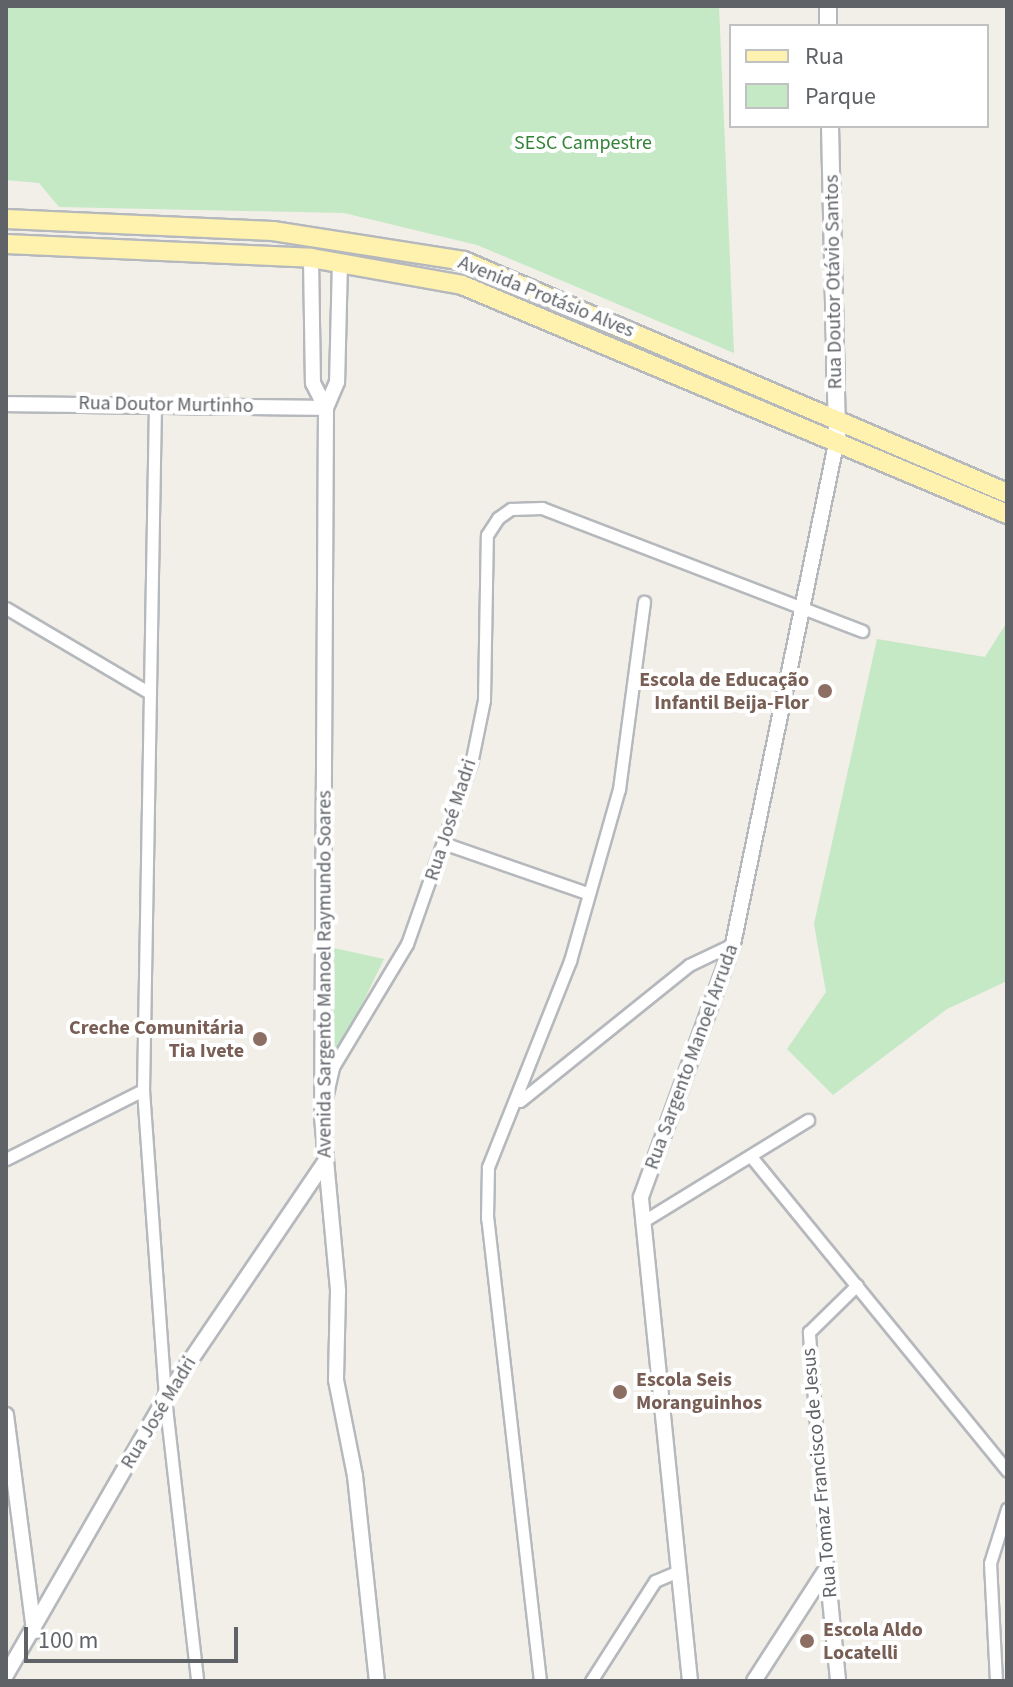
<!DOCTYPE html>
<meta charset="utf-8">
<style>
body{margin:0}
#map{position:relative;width:1013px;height:1687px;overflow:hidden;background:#f1efe8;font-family:"Source Sans 3",sans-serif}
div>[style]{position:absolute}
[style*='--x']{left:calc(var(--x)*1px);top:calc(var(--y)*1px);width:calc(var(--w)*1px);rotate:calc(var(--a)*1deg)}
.green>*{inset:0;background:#c5e8c5}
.roads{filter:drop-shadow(2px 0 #b5b8bc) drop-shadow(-2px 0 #b5b8bc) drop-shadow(0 2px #b5b8bc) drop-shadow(0 -2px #b5b8bc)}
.minor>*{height:11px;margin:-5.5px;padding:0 5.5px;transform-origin:5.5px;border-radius:5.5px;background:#fff}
.tertiary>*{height:14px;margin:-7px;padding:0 7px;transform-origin:7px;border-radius:7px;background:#fff}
.secondary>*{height:16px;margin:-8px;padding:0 8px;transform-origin:8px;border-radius:8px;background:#fff}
.primary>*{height:18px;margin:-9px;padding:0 9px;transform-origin:9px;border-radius:9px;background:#fff2af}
.dots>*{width:22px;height:22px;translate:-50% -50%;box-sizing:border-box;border:4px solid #fff;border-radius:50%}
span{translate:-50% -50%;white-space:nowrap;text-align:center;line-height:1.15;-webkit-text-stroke:8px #fff;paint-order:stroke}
.park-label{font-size:20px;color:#348238}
.street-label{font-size:20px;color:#5f6368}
.education-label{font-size:20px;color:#785e54;font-weight:700}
.right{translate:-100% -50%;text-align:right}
.left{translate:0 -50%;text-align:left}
.frame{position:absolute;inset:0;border:8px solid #5f6368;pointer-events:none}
.legend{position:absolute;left:729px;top:24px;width:260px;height:104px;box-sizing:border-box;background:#fff;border:2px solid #bfc1c3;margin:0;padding:10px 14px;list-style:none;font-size:24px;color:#5f6368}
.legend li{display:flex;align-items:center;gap:16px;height:40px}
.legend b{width:40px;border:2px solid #bfc1c3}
.scale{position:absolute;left:24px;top:1627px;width:214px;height:36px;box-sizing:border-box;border:4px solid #5f6368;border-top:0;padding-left:10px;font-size:24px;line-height:28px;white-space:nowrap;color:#5f6368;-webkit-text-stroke:6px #fff;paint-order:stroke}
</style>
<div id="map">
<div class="green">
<div style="clip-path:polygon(6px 6px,719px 6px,734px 353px,477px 245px,344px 213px,59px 207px,39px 183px,6px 180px)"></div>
<div style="clip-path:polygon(1007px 622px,1007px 981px,947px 1009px,833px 1095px,787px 1049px,826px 992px,814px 924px,877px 639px,985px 657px)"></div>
<div style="clip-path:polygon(334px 948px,384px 959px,333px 1064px)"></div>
</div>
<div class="roads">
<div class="minor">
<div style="--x:155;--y:404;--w:686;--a:91"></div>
<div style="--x:143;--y:1090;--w:309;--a:85.9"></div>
<div style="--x:165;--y:1398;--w:285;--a:83.5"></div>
<div style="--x:6;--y:608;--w:167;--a:30.6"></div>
<div style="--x:446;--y:844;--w:149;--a:19.2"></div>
<div style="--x:326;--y:1098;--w:32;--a:-77"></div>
<div style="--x:333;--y:1067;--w:144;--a:-59"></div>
<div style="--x:407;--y:944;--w:196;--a:-70.6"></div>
<div style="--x:472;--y:759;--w:60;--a:-78.5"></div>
<div style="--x:484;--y:700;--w:165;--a:-89"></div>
<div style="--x:487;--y:535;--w:20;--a:-57"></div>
<div style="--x:498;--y:518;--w:16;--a:-35"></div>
<div style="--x:511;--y:509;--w:31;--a:-2"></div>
<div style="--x:542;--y:508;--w:343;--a:21"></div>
<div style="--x:520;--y:1101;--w:217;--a:-38.8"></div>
<div style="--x:689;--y:965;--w:49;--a:-25.5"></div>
<div style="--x:6;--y:1159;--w:153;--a:-26.7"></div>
<div style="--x:753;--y:1159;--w:402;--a:50.8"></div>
<div style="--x:642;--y:1222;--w:195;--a:-31.6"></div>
<div style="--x:827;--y:1568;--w:237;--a:-94.4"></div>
<div style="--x:809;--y:1332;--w:67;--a:-44.4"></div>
<div style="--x:540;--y:1681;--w:466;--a:-96.5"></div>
<div style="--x:487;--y:1218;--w:51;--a:-88.9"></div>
<div style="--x:488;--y:1167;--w:222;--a:-68.3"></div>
<div style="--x:570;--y:961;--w:179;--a:-74.1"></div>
<div style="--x:619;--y:789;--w:189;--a:-82.4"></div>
<div style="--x:591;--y:1681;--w:119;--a:-57.4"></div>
<div style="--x:655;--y:1581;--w:25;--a:-23"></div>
<div style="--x:996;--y:1681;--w:118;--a:-92.9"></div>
<div style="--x:990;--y:1563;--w:57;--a:-72.5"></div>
</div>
<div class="tertiary">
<div style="--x:311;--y:258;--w:125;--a:89.1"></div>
<div style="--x:313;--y:383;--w:28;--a:63"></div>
<div style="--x:340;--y:262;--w:120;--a:91.4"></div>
<div style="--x:337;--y:382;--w:28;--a:113"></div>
<div style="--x:326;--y:408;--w:709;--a:90.32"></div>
<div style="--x:322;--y:1117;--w:175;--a:84.7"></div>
<div style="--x:338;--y:1291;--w:89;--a:91.3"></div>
<div style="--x:336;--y:1380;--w:98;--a:78.8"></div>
<div style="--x:355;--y:1476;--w:206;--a:83.9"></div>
<div style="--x:6;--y:404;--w:320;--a:0.7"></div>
<div style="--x:6;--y:1415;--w:218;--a:82.6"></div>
<div style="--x:827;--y:1568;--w:114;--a:84.4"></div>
<div style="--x:6;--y:1675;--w:319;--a:-60.1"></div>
<div style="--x:165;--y:1398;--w:287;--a:-55.9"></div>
<div style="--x:690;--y:1681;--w:486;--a:-95.8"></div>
<div style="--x:641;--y:1197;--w:269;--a:-70"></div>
<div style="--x:733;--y:944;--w:516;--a:-78.36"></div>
<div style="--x:754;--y:1681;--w:135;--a:-57.1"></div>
</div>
<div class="secondary">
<div style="--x:828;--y:6;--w:20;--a:90"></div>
<div style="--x:830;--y:126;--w:313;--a:88.7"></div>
</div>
<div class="primary">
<div style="--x:6;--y:219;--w:267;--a:2.6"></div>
<div style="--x:273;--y:231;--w:193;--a:8.9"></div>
<div style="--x:464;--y:261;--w:590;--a:23.13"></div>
<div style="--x:6;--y:244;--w:305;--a:2.6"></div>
<div style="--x:311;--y:258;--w:153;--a:10.1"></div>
<div style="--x:462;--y:285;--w:591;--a:22.79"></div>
</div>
</div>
<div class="dots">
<div style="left:825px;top:691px;background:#8d6e63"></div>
<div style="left:260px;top:1039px;background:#8d6e63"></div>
<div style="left:620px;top:1392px;background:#8d6e63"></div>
<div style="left:807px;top:1641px;background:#8d6e63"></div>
</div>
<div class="park-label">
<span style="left:583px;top:143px">SESC Campestre</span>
</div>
<div class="street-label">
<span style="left:834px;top:282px;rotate:-91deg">Rua Doutor Otávio Santos</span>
<span style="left:546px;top:297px;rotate:22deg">Avenida Protásio Alves</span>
<span style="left:166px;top:405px;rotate:1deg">Rua Doutor Murtinho</span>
<span style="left:451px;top:820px;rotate:-72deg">Rua José Madri</span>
<span style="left:325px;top:974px;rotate:-90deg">Avenida Sargento Manoel Raymundo Soares</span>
<span style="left:692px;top:1057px;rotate:-70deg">Rua Sargento Manoel Arruda</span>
<span style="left:159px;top:1413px;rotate:-59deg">Rua José Madri</span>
<span style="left:820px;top:1473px;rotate:-95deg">Rua Tomaz Francisco de Jesus</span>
</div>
<div class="education-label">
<span class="right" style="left:809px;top:692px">Escola de Educação<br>Infantil Beija-Flor</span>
<span class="right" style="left:244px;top:1040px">Creche Comunitária<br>Tia Ivete</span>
<span class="left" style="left:636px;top:1392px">Escola Seis<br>Moranguinhos</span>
<span class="left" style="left:823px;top:1642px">Escola Aldo<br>Locatelli</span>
</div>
<div class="frame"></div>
<ul class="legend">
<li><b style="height:10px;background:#fff2af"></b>Rua</li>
<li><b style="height:22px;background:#c5e8c5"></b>Parque</li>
</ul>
<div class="scale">100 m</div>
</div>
